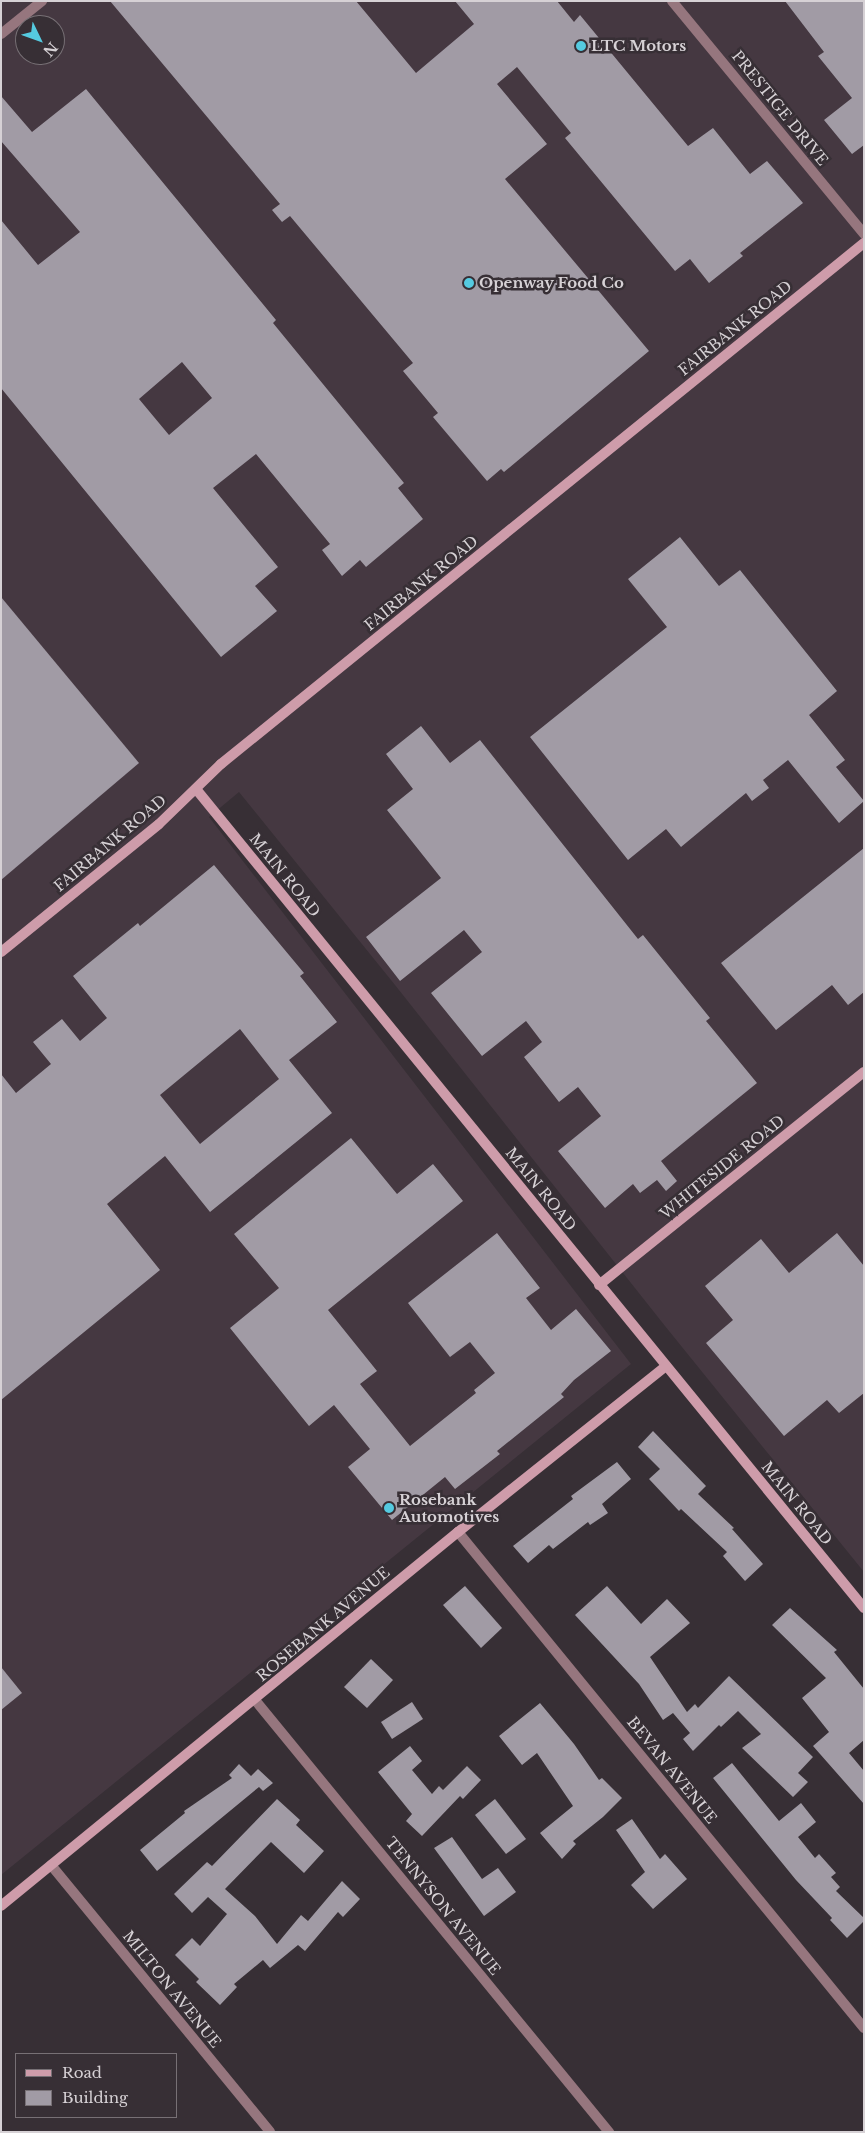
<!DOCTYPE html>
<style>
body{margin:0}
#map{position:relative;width:865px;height:2133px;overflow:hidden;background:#372f35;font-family:"Libre Baskerville",serif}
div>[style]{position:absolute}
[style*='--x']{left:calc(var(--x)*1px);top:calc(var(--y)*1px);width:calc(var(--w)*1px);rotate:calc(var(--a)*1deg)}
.built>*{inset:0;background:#453841}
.building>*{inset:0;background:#a19ba5}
.street>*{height:10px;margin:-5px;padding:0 5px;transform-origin:5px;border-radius:5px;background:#96767e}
.secondary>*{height:10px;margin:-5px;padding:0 5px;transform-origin:5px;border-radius:5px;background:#ce9caa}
.dots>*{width:14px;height:14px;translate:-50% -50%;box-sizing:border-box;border:2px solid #372f35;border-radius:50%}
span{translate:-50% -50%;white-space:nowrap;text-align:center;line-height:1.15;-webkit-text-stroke:5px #372f35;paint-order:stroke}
.poi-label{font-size:15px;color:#d6d1d5;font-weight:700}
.left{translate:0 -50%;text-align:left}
.street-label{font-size:15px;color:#d6d1d5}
.frame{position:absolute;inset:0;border:2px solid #d6d1d5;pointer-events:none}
.legend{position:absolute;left:15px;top:2053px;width:162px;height:65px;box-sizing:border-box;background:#372f35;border:1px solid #777075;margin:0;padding:6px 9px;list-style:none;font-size:15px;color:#d6d1d5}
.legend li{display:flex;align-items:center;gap:10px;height:25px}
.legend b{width:25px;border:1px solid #777075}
.north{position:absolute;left:15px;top:15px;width:50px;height:50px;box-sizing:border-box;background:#372f35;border:1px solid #777075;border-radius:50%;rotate:132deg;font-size:14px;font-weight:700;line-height:20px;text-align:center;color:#d6d1d5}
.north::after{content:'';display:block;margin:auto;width:18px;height:22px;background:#55cae0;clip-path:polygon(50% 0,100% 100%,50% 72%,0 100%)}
</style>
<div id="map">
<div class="built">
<div style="clip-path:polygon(evenodd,1px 1px,864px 1px,864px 1572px,665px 1326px,395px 985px,239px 792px,209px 817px,631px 1364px,1px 1875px,1px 1px,25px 25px,55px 25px,55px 55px,25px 55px,25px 25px)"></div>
</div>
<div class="building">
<div style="clip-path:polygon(110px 1px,356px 1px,416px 73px,474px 24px,455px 1px,557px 1px,574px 22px,580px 15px,688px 146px,713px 128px,750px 174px,767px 161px,803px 203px,740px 253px,743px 256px,709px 283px,690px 259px,675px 271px,565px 138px,571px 133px,517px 67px,497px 84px,547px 144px,505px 179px,649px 351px,504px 472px,501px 469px,487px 481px,433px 417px,438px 413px,403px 371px,413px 363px,290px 216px,282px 222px,272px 210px,280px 204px)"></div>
<div style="clip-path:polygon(785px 1px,864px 1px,864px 145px,852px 154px,824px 120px,852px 98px,818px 56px,824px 52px)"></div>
<div style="clip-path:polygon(evenodd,86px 89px,276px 320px,273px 323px,404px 483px,398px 488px,423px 519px,366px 567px,360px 560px,342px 576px,322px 550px,330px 544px,256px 454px,213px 488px,278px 567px,255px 586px,277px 611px,221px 657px,1px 388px,1px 220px,38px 265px,80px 232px,1px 141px,1px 96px,32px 132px,86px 89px,182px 362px,212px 398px,169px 435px,139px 399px,182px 362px)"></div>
<div style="clip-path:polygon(680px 537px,719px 586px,740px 570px,837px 691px,809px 715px,845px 760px,836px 767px,864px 801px,839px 823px,788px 760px,763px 780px,769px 788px,752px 801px,746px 793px,681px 847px,666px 829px,628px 860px,530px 737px,667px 627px,628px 579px)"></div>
<div style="clip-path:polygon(1px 597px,139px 763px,1px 880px)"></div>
<div style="clip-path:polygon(421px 726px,450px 763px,480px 740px,638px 939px,643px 935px,710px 1018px,706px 1021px,757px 1083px,661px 1161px,677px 1181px,666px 1191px,657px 1180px,640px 1193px,633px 1184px,605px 1208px,558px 1151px,601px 1116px,578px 1087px,559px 1102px,524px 1057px,542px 1042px,526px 1021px,482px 1056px,431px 993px,482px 952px,464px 930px,400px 981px,366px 937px,441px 878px,387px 810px,413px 789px,386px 754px)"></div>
<div style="clip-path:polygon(864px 848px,864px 992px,848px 1005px,832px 985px,776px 1030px,721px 963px)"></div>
<div style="clip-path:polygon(evenodd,214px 865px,304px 973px,300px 976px,337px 1022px,289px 1060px,332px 1113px,210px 1212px,165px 1156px,107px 1204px,160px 1270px,1px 1400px,1px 1074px,16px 1093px,51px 1064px,33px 1042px,62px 1019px,80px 1041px,107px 1018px,73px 976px,138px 923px,140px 926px,214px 865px,240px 1029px,279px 1079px,200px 1144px,160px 1095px,240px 1029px)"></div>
<div style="clip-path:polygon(351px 1138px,397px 1194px,433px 1164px,463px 1201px,328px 1310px,377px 1371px,360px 1384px,410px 1446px,476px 1393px,474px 1390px,495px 1373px,470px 1342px,450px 1357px,408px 1303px,497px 1233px,540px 1288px,526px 1298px,551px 1330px,576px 1309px,611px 1351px,574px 1380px,561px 1394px,564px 1397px,497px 1451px,500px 1454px,455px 1489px,445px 1477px,392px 1520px,348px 1467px,370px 1449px,334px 1405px,309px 1426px,230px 1328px,279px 1288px,234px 1234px)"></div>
<div style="clip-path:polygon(837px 1233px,864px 1266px,864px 1393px,839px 1413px,827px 1400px,784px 1436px,706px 1343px,733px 1320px,705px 1286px,761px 1239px,789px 1273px)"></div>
<div style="clip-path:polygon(653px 1431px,706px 1486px,698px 1494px,734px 1528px,732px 1529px,763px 1564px,745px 1581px,723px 1556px,727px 1552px,681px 1509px,679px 1511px,649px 1479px,660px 1469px,638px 1447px)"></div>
<div style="clip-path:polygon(617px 1462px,631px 1479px,602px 1504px,608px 1513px,590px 1525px,588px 1522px,553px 1549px,549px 1545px,528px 1563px,513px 1546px,573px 1499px,571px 1496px)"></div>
<div style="clip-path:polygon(465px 1586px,502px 1628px,481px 1648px,443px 1605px)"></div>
<div style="clip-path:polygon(607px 1586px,641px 1624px,667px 1599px,690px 1623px,650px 1657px,687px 1712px,695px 1704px,698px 1708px,729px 1676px,813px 1757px,798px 1773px,808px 1782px,793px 1797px,742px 1748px,761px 1734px,738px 1711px,721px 1727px,719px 1725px,693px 1751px,683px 1739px,690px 1733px,673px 1713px,663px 1720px,639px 1684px,575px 1615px)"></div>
<div style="clip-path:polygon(790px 1608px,837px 1650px,834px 1652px,864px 1689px,864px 1740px,849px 1753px,864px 1771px,864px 1804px,813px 1746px,829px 1732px,802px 1698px,826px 1678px,772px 1625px)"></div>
<div style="clip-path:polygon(371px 1659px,393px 1680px,367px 1708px,344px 1687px)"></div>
<div style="clip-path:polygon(1px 1667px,22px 1693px,1px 1710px)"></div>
<div style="clip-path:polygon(412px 1702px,423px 1719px,392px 1739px,381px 1722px)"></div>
<div style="clip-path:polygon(540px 1703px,574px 1744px,599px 1780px,602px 1778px,622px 1798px,603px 1817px,573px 1841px,576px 1844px,562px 1859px,540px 1833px,573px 1806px,537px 1753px,522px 1765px,499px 1736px)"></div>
<div style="clip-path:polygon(410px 1746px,422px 1761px,412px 1770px,432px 1794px,439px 1786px,443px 1790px,467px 1766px,481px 1780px,463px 1799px,460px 1796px,422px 1836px,406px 1821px,412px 1814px,378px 1772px)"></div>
<div style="clip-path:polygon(732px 1763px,779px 1821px,801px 1803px,816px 1822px,798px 1837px,815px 1858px,819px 1854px,836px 1873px,831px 1877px,840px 1887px,836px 1891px,864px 1918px,864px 1921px,847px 1938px,830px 1920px,832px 1918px,796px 1880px,713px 1778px)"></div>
<div style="clip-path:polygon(239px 1764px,251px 1776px,258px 1769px,273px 1783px,263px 1791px,259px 1787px,157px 1871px,140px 1850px,185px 1813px,184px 1811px,232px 1778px,229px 1775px)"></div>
<div style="clip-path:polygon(277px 1799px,300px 1820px,296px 1825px,324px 1851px,304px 1873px,271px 1842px,225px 1889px,255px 1916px,277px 1944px,301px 1915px,308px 1921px,342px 1881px,360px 1899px,343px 1917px,338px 1912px,305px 1951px,298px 1945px,270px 1968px,263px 1960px,234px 1984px,237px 1987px,220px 2005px,196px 1982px,199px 1979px,175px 1955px,192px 1938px,200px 1946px,227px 1914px,208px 1897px,192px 1913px,174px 1894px,207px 1862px,212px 1866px)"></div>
<div style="clip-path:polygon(495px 1799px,526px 1839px,506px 1854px,475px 1815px)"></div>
<div style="clip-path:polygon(632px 1819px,660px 1859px,665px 1854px,687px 1879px,653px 1909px,631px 1885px,645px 1872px,616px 1830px)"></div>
<div style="clip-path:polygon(452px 1837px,482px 1879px,498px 1868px,516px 1892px,484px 1916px,434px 1848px)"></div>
</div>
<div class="street">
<div style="--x:672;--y:1;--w:302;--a:50.5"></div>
<div style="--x:1;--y:34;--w:53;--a:-38.8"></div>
<div style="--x:458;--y:1532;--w:641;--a:50.7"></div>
<div style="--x:255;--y:1700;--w:559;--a:50.67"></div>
<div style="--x:51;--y:1865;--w:345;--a:50.6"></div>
</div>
<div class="secondary">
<div style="--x:196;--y:789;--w:1057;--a:50.8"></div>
<div style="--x:1;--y:952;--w:203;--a:-39"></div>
<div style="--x:159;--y:824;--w:86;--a:-44.1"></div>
<div style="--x:221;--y:764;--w:828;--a:-39.02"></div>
<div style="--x:599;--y:1285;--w:340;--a:-38.8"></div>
<div style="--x:1;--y:1906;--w:591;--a:-39.3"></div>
<div style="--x:458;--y:1532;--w:266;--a:-38.6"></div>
</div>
<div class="dots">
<div style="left:581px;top:46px;background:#55cae0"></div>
<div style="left:469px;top:283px;background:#55cae0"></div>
<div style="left:389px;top:1508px;background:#55cae0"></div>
</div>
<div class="poi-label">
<span class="left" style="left:591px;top:46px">LTC Motors</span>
<span class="left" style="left:479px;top:283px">Openway Food Co</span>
<span class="left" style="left:399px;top:1508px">Rosebank<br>Automotives</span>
</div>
<div class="street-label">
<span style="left:780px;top:108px;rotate:51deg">PRESTIGE DRIVE</span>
<span style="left:735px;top:328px;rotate:-39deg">FAIRBANK ROAD</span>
<span style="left:421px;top:583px;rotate:-39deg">FAIRBANK ROAD</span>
<span style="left:110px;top:843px;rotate:-40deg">FAIRBANK ROAD</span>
<span style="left:285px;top:875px;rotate:51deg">MAIN ROAD</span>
<span style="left:722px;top:1167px;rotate:-39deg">WHITESIDE ROAD</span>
<span style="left:541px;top:1189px;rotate:51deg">MAIN ROAD</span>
<span style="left:797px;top:1503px;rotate:51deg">MAIN ROAD</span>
<span style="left:323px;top:1624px;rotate:-40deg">ROSEBANK AVENUE</span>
<span style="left:672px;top:1770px;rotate:51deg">BEVAN AVENUE</span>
<span style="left:443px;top:1906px;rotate:51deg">TENNYSON AVENUE</span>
<span style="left:172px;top:1989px;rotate:51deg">MILTON AVENUE</span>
</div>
<div class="frame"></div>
<ul class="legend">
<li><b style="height:6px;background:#ce9caa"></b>Road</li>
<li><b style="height:14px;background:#a19ba5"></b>Building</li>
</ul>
<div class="north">N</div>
</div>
